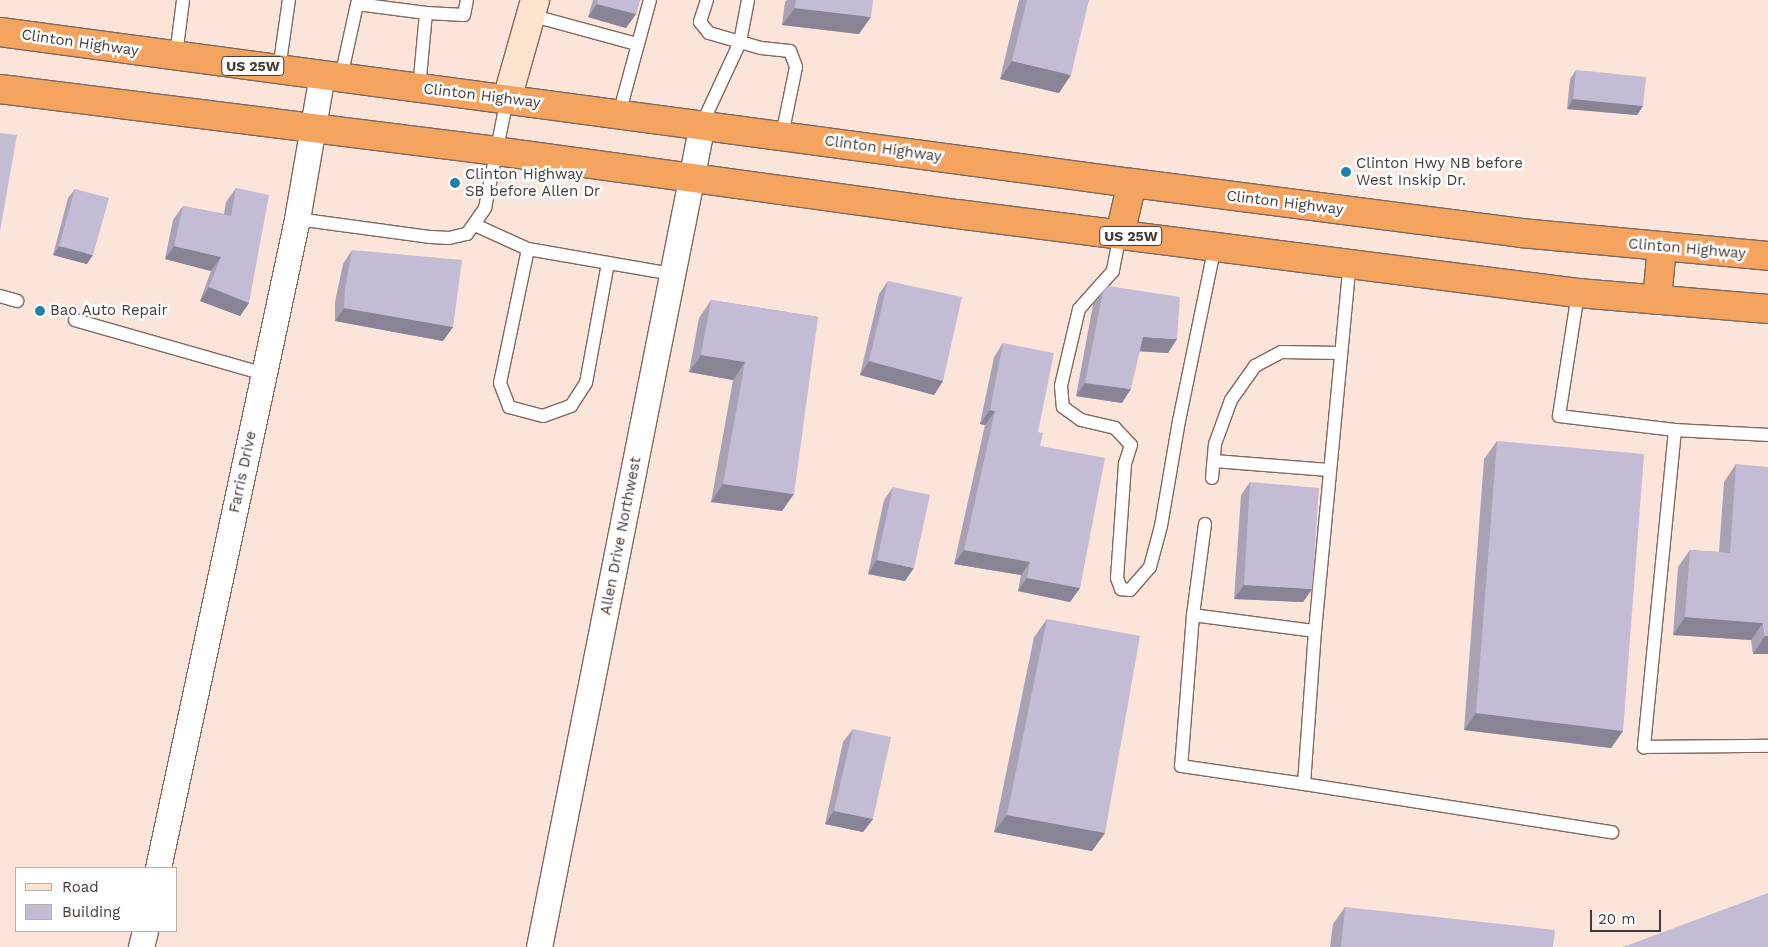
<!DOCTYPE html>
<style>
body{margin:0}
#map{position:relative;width:1768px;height:947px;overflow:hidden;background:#fbe4da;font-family:"Work Sans",sans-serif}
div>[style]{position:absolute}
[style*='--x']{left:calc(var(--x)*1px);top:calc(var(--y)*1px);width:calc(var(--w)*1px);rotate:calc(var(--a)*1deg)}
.roads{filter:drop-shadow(1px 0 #80685d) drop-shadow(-1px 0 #80685d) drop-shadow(0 1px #80685d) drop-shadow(0 -1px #80685d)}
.lane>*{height:12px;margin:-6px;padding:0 6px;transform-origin:6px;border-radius:6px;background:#fff}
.street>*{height:25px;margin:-12.5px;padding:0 12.5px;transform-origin:12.5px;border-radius:12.5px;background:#fff}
.secondary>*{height:28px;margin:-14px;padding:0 14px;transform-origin:14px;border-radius:14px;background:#fce4cf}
.highway>*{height:28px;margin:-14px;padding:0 14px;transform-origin:14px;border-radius:14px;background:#f4a45e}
.wall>*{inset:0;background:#a9a2b7}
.shaded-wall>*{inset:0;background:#898495}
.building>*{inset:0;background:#c4bcd5}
.dots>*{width:14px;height:14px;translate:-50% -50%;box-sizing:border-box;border:2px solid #fff;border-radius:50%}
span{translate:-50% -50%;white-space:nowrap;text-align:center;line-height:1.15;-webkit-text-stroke:5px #fff;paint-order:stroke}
.shield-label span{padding:1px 4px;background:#fff;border:1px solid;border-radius:4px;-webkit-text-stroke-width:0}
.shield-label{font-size:14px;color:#453a35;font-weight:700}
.street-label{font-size:15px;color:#453a35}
.poi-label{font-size:15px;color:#453a35}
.left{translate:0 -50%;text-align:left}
.legend{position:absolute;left:15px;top:867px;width:162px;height:65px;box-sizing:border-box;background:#fff;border:1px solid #b5b0ae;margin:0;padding:6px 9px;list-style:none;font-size:15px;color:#453a35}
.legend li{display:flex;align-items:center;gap:10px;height:25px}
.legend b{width:25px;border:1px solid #b5b0ae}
.scale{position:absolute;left:1590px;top:910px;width:71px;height:22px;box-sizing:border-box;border:2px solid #453a35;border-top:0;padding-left:6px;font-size:15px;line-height:18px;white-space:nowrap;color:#453a35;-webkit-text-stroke:4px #fff;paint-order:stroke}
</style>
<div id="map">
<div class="roads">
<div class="lane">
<div style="--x:707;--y:0;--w:23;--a:108"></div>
<div style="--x:700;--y:22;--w:14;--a:51"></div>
<div style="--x:709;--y:33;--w:54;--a:16.1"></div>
<div style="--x:761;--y:48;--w:29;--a:6"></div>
<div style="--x:790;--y:51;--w:17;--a:69"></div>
<div style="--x:796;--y:67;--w:69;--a:101.6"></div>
<div style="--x:426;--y:13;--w:38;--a:3"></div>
<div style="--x:464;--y:15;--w:15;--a:-79"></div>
<div style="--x:530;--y:15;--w:111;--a:15.2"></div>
<div style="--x:176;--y:55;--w:55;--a:-82.7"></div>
<div style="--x:279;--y:69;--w:70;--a:-81.8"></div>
<div style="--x:341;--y:77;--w:75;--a:-77.6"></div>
<div style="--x:357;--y:4;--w:70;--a:7.4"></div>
<div style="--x:426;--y:13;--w:75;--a:95.3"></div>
<div style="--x:619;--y:114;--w:118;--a:-74.8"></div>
<div style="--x:702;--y:124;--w:90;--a:-65.1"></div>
<div style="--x:740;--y:42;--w:43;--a:-79.2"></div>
<div style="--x:297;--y:219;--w:135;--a:7.7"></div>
<div style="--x:431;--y:237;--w:18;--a:3"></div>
<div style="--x:449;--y:238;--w:18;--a:-13"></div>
<div style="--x:467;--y:234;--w:32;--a:-55"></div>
<div style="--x:485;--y:208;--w:111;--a:-78.6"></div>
<div style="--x:475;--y:225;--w:58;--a:24.4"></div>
<div style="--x:528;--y:249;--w:147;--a:9.8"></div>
<div style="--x:1120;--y:234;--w:38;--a:101"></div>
<div style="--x:1113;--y:271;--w:51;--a:131.8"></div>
<div style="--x:1079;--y:309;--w:79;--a:103.2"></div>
<div style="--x:1061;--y:386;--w:21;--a:85"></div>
<div style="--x:1063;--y:407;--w:22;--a:36"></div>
<div style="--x:1081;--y:420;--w:35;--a:13"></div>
<div style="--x:1115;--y:428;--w:23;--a:47"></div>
<div style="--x:1131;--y:445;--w:20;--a:108"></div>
<div style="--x:1125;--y:464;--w:114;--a:94"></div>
<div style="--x:1117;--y:578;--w:12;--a:70"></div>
<div style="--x:1121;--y:589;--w:9;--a:6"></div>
<div style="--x:1130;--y:590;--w:30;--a:-49"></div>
<div style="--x:1150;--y:567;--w:42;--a:-75"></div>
<div style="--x:1161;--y:526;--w:107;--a:-80.3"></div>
<div style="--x:1179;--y:421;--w:179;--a:-78.4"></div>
<div style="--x:528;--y:249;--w:137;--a:101.8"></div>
<div style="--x:500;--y:383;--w:26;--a:69"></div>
<div style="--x:509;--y:407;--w:35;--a:15"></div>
<div style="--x:543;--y:416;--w:30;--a:-20"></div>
<div style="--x:571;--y:406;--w:27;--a:-57"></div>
<div style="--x:586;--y:383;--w:122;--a:-79.6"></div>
<div style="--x:1578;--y:293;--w:124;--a:98.8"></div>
<div style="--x:1559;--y:416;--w:117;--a:6.9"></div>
<div style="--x:1675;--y:430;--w:319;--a:95.6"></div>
<div style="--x:1644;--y:747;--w:124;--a:-0.5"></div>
<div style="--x:0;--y:296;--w:18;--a:16"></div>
<div style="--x:75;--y:320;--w:197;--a:15.9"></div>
<div style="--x:1675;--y:430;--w:93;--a:3.1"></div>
<div style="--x:1214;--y:461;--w:115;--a:4.5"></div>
<div style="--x:1212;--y:478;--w:34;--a:-85"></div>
<div style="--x:1215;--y:444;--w:47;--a:-70"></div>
<div style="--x:1231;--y:400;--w:42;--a:-54.8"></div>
<div style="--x:1255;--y:366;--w:30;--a:-28"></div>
<div style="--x:1281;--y:352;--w:59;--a:1"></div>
<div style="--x:1205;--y:524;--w:92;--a:97.5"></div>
<div style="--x:1193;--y:615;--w:151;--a:94.5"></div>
<div style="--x:1181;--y:766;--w:124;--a:8.3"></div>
<div style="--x:1304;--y:784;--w:153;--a:-85.9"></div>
<div style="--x:1193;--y:615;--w:123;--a:7.5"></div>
<div style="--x:1315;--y:631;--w:369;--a:-84.6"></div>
<div style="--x:1304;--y:784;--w:312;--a:8.9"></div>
</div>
<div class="street">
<div style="--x:158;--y:868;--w:664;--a:-77.91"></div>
<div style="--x:297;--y:219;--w:146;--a:-80.2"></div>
<div style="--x:141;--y:947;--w:16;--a:-76"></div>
<div style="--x:539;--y:947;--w:839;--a:-78.8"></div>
</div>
<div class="secondary">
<div style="--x:507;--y:99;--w:103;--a:-74.2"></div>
</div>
<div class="highway">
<div style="--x:0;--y:32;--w:1142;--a:7.6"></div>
<div style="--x:1132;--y:183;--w:392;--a:7.3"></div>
<div style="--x:1521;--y:233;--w:248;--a:5.3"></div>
<div style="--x:0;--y:89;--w:500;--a:7.1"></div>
<div style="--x:496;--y:151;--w:465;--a:7.8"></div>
<div style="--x:957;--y:214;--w:626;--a:7.25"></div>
<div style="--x:1578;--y:293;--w:191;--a:4.8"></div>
<div style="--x:1120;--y:234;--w:52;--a:-76.8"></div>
<div style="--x:1657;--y:300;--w:54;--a:-84.7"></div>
</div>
</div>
<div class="wall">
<div style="clip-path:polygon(593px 0,640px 0,636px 14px,626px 28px,588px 17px)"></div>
<div style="clip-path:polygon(787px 0,873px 0,859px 34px,782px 25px,785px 2px)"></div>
<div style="clip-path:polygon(1019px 0,1089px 0,1059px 93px,1000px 79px)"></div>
<div style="clip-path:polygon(1576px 70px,1643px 106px,1637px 115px,1567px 109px,1570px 79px)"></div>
<div style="clip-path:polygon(236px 188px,249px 303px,240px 316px,200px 301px,211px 271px,165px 259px,173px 220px,183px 206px,224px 214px,226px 202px)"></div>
<div style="clip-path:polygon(75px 189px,87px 264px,53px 255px,68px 198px)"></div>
<div style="clip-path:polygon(352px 250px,453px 327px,443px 341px,335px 321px,335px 302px,343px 264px)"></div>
<div style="clip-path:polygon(888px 281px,943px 381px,934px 395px,860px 375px,879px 294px)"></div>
<div style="clip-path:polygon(1103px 292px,1168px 353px,1140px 351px,1122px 403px,1076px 396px,1093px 305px)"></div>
<div style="clip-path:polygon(711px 300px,818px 317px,782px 511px,711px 502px,733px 380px,689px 372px,699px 318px)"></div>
<div style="clip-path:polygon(1003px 343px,1038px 432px,1040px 446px,1080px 588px,1070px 602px,1018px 591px,1021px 575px,954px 564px,985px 425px,980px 424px,994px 357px)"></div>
<div style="clip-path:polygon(1497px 441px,1623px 731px,1611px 748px,1464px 730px,1484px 459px)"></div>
<div style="clip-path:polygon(1736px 464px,1768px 654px,1753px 654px,1751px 640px,1673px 635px,1678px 567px,1690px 550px,1719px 552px,1724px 482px)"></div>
<div style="clip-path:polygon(1250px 482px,1312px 589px,1303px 602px,1234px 599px,1241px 495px)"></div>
<div style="clip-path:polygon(893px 487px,905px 581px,868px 574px,884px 500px)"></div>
<div style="clip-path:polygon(1047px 619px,1105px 833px,1092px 851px,994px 832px,1034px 637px)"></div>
<div style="clip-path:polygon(853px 729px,873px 819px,863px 832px,825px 824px,843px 742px)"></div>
<div style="clip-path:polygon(1345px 907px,1553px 947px,1330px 947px,1333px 924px)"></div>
</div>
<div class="shaded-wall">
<div style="clip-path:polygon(597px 4px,636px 14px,626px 28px,588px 17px)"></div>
<div style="clip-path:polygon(795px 8px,871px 17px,859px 34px,782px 25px)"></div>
<div style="clip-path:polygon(1012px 61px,1071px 75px,1059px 93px,1000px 79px)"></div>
<div style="clip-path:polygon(1573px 99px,1643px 106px,1637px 115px,1567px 109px)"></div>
<div style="clip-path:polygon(59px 246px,93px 255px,87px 264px,53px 255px)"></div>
<div style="clip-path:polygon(174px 246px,221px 257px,211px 271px,165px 259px)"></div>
<div style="clip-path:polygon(209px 287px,249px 303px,240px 316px,200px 301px)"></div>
<div style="clip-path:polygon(344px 308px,453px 327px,443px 341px,335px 321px)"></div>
<div style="clip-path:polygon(1143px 337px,1177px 339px,1168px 353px,1134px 351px)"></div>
<div style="clip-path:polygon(701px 355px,745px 362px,733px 380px,689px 372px)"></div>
<div style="clip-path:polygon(869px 361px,943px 381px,934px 395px,860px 375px)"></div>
<div style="clip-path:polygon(1085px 383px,1131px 389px,1122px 403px,1076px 396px)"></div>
<div style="clip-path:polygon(990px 410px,995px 411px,985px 425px,980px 424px)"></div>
<div style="clip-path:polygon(723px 484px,794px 494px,782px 511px,711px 502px)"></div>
<div style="clip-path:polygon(964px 550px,1030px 562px,1021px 575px,954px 564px)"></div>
<div style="clip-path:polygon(877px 560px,914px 568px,905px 581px,868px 574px)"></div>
<div style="clip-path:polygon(1027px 578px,1080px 588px,1070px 602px,1018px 591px)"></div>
<div style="clip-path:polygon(1244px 585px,1312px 589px,1303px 602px,1234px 599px)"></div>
<div style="clip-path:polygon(1685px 617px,1763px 623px,1751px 640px,1673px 635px)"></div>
<div style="clip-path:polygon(1765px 636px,1768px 636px,1768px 654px,1753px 654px)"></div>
<div style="clip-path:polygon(1476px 713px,1623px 731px,1611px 748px,1464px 730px)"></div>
<div style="clip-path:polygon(834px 811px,873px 819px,863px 832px,825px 824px)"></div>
<div style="clip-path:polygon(1007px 815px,1105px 833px,1092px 851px,994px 832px)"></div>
</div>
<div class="building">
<div style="clip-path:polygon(598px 0,640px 0,636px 14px,597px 4px)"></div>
<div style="clip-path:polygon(796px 0,873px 0,871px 17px,795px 8px)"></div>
<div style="clip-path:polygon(1027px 0,1089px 0,1071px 75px,1012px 61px)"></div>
<div style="clip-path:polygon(1576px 70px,1646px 77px,1643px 106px,1573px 99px)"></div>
<div style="clip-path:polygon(0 133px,17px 135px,0 231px)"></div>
<div style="clip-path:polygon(236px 188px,269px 195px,249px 303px,209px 287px,221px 257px,174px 246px,183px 206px,231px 216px)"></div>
<div style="clip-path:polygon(75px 189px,109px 198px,93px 255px,59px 246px)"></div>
<div style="clip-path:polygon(352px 250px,462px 260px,453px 327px,344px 308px,345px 288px)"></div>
<div style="clip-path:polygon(888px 281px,962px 297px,943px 381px,869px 361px)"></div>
<div style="clip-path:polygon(1108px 286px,1180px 297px,1177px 339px,1143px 337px,1131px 389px,1085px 383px,1103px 292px)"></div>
<div style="clip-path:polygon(711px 300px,818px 317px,794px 494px,723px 484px,745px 362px,701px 355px)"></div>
<div style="clip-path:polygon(1003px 343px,1054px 353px,1038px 432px,1043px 433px,1040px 446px,1105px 458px,1080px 588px,1027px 578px,1030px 562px,964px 550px,995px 411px,990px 410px)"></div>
<div style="clip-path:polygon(1497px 441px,1644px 454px,1623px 731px,1476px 713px)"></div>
<div style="clip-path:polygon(1736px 464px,1768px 467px,1768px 636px,1765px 636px,1763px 623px,1685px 617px,1690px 550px,1730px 553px)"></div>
<div style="clip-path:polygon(1250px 482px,1319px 488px,1312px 589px,1244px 585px)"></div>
<div style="clip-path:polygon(893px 487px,930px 495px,914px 568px,877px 560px)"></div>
<div style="clip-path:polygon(1047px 619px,1140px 636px,1105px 833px,1007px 815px)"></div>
<div style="clip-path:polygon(853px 729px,891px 737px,873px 819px,834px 811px)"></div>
<div style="clip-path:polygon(1768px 893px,1768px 947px,1623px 947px)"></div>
<div style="clip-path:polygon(1345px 907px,1555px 930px,1553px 947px,1341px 947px)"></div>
</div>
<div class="dots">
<div style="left:1346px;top:172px;background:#1d83ac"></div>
<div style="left:455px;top:183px;background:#1d83ac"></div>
<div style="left:40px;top:311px;background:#1d83ac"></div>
</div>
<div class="shield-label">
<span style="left:253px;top:66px">US 25W</span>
<span style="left:1131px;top:236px">US 25W</span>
</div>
<div class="street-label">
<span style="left:80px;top:43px;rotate:8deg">Clinton Highway</span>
<span style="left:482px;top:96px;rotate:7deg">Clinton Highway</span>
<span style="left:883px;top:149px;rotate:8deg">Clinton Highway</span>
<span style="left:1285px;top:203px;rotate:7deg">Clinton Highway</span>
<span style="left:1687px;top:249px;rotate:5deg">Clinton Highway</span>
<span style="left:243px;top:472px;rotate:-78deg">Farris Drive</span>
<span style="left:621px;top:536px;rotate:-79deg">Allen Drive Northwest</span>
</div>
<div class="poi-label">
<span class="left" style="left:1356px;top:172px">Clinton Hwy NB before<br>West Inskip Dr.</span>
<span class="left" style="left:465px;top:183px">Clinton Highway<br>SB before Allen Dr</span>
<span class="left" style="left:50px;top:311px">Bao Auto Repair</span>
</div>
<ul class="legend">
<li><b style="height:6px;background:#fce4cf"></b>Road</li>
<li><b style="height:14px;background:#c4bcd5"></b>Building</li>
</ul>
<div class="scale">20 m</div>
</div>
